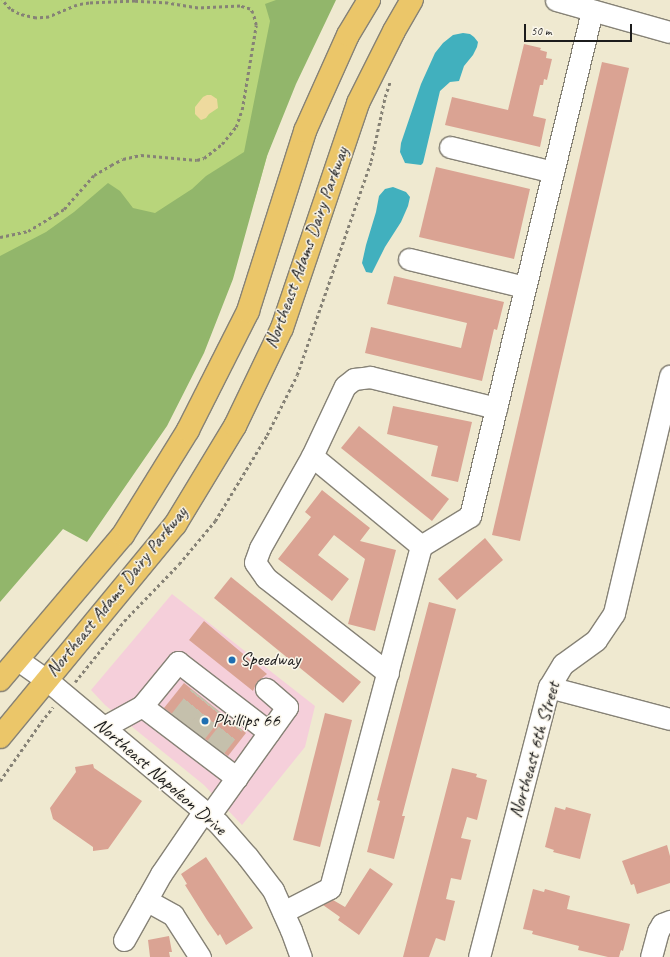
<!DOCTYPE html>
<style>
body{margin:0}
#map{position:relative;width:670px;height:957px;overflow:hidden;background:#efe9d0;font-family:Caveat,sans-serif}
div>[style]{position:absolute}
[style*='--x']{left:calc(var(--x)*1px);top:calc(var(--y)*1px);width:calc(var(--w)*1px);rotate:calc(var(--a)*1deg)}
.built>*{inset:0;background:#f5cfda}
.green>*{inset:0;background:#b8d57b}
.forest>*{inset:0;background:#92b66b}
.sand>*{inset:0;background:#eeda9e}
.water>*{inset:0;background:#41b0be}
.building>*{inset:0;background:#daa393}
.minor-tunnel>*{height:21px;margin-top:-10.5px;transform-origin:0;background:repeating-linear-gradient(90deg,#c5c0ac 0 21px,transparent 0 31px)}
.path>*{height:2.5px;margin-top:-1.25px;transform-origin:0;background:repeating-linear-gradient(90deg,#868276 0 3px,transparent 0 6px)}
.roads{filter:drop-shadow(1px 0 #868276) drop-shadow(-1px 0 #868276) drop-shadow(0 1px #868276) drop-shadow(0 -1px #868276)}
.minor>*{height:21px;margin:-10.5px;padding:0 10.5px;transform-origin:10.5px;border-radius:10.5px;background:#fff}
.major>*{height:22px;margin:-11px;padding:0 11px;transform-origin:11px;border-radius:11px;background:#ebc669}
.dots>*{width:11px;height:11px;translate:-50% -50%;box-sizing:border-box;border:2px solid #fbf7ec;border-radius:50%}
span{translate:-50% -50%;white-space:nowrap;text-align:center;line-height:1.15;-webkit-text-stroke:3px #fbf7ec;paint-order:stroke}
.street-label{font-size:19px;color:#1c1c1c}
.poi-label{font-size:19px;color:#1c1c1c}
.left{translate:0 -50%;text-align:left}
.scale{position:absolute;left:524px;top:24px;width:108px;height:18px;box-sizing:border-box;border:2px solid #1c1c1c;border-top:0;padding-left:5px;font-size:12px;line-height:14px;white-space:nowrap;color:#1c1c1c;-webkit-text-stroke:3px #fbf7ec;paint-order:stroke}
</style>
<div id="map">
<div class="built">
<div style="clip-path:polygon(172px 594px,315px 706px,305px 747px,242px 825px,204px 785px,105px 705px,91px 690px)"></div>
</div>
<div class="green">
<div style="clip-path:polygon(0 0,311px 0,254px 202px,0 287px)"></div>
</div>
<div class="forest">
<div style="clip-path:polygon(276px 0,336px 0,296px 84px,267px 156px,233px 279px,204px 353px,167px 426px,87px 542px,63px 529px,0 602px,0 256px,46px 232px,74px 212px,108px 183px,120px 191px,133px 208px,155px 213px,192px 189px,206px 176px,244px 152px,270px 21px,265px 4px)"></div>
</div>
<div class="sand">
<div style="clip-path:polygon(207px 95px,211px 95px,217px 99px,218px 108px,209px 114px,206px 118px,201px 120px,195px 114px,195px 107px,203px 97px)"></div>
</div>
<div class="water">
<div style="clip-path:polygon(463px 33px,470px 34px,474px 37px,478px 42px,477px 47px,473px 55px,464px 66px,459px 81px,450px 82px,440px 91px,423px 163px,421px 165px,405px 163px,400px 152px,401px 143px,421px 84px,435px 53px,443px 43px,453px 35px)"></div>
<div style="clip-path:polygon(393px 187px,406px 192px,410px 197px,408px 206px,401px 222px,385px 247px,372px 273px,366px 272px,362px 263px,366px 245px,376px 212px,379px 196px,385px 189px)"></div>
</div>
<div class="building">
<div style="clip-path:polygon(524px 44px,541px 48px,540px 50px,547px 52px,546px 58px,552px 59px,547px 80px,544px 79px,543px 85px,540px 85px,533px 116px,546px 119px,540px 147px,445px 125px,452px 97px,508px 110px)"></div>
<div style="clip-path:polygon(602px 62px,629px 68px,520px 541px,492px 535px)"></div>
<div style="clip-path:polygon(436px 167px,530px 189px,514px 259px,419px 237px)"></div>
<div style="clip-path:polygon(394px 276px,504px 302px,497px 330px,494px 329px,482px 381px,365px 353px,371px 327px,461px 348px,467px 323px,387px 304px)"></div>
<div style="clip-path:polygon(393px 406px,472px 422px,458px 482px,431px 476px,438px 446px,387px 434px)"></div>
<div style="clip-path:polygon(359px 426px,449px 499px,432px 521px,341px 448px)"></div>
<div style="clip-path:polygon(322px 490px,370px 528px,360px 541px,396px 550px,375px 631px,348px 624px,365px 559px,334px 535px,318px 555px,349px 579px,332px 601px,278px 559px,311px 517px,305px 512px)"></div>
<div style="clip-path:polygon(485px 538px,503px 560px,457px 600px,438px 579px)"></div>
<div style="clip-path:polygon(231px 577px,361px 682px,343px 703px,214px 598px)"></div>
<div style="clip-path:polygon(429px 602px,456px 609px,402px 816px,405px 816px,394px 859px,367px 852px,380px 801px,377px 800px)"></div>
<div style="clip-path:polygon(204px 621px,267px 674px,257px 682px,253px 691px,189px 640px)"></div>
<div style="clip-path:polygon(184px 683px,246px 733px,228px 756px,164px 708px)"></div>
<div style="clip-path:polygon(325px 713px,352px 720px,320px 847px,293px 840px)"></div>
<div style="clip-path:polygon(93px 764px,94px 768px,142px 801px,108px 849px,93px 851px,93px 847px,53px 819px,50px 808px,76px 772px,75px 767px)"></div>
<div style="clip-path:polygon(452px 768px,477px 774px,476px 777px,487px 780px,477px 820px,467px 817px,461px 838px,471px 840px,461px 880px,451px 878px,446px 899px,455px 901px,445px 941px,436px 938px,429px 957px,403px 957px)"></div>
<div style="clip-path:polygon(555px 807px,565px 810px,566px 807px,591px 814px,580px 859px,553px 852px,554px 850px,545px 847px)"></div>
<div style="clip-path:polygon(667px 845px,670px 856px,670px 883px,637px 894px,634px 884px,631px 885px,622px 861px)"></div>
<div style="clip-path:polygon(206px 857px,253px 928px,226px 945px,220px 934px,218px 936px,207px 920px,185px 885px,187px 884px,181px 874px)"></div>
<div style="clip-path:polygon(370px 868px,393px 884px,359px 935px,338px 920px,340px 917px,323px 905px,333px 900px,345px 907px)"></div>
<div style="clip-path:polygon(533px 889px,544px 892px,545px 889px,570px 896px,567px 909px,630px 924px,623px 951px,621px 950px,619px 957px,608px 957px,578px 950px,579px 946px,532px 934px,533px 931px,523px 929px)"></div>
<div style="clip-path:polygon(169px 936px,172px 952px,169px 952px,170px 957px,150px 957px,148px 940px)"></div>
</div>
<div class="minor-tunnel">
<div style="--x:179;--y:721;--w:33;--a:-52"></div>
<div style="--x:195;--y:734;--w:33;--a:-52"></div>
<div style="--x:214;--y:749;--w:33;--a:-52"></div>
</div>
<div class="path">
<div style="--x:0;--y:237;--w:29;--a:-12"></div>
<div style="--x:28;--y:231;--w:33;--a:-31"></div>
<div style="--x:56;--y:214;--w:9;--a:-32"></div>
<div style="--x:64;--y:209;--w:45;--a:-48.6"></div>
<div style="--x:94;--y:175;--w:20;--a:-30"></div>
<div style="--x:111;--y:165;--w:13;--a:-27"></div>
<div style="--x:123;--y:159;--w:18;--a:-13"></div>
<div style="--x:141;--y:155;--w:56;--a:5.1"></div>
<div style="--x:197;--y:160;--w:7;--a:-16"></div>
<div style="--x:204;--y:158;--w:23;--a:-38"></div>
<div style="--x:222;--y:144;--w:22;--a:-51"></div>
<div style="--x:236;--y:127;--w:18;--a:-71"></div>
<div style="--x:242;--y:110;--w:86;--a:-80.6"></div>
<div style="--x:256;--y:25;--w:12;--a:-104"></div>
<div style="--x:253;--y:13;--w:5;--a:-127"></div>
<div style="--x:250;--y:9;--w:10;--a:-163"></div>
<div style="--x:240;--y:6;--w:42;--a:177.3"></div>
<div style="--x:198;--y:8;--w:30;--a:-171"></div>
<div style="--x:168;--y:3;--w:33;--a:-177"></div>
<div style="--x:135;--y:1;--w:46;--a:177.5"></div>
<div style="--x:89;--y:3;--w:12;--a:171"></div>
<div style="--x:77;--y:5;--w:30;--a:157"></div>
<div style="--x:49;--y:17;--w:13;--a:176"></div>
<div style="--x:36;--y:18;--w:17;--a:-167"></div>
<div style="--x:19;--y:14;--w:10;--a:-151"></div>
<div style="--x:10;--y:9;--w:12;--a:-132"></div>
<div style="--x:75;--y:682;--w:78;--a:-51.2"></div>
<div style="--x:124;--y:621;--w:79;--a:-46"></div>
<div style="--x:179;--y:564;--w:56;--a:-50.1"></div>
<div style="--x:215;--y:521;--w:100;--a:-58.8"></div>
<div style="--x:267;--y:435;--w:67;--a:-63.4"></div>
<div style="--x:297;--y:375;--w:226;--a:-70.9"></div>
<div style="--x:371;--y:161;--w:66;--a:-77.7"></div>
<div style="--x:385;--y:97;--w:16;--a:-72"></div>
<div style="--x:0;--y:781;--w:72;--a:-55.2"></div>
<div style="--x:41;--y:722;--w:19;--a:-51"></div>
</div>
<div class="roads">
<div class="minor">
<div style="--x:556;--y:0;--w:118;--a:15.7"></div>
<div style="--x:450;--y:147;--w:106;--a:13.6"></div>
<div style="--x:409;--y:259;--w:119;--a:13.6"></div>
<div style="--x:312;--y:456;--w:141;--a:39.5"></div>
<div style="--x:18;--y:660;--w:35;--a:35"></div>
<div style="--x:47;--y:680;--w:223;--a:39.9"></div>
<div style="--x:218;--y:823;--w:44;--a:48.7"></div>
<div style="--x:247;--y:856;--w:43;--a:52.6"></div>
<div style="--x:273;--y:890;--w:44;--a:65.8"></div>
<div style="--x:291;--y:930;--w:29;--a:70"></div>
<div style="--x:388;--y:673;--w:155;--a:-142.1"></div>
<div style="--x:266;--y:578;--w:19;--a:-125"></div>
<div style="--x:255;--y:562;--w:15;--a:-70"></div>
<div style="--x:260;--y:548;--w:106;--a:-60.5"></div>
<div style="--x:312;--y:456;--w:77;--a:-64.8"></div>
<div style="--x:345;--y:386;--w:11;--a:-38"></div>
<div style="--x:354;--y:379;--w:16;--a:-7"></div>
<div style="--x:370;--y:377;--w:130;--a:13.8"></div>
<div style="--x:549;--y:687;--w:125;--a:14.8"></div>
<div style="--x:142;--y:706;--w:119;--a:37.2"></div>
<div style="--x:104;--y:727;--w:43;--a:-28.9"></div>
<div style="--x:142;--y:706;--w:57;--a:-50.7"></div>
<div style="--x:178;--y:662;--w:115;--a:37.6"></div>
<div style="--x:209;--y:816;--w:134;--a:-54.4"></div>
<div style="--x:287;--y:707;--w:28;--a:-139"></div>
<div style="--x:146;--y:900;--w:31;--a:29"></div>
<div style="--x:173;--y:915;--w:50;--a:57.3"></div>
<div style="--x:283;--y:912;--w:53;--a:-27.1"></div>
<div style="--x:330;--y:888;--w:354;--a:-75.1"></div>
<div style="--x:421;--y:546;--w:57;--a:-31.5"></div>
<div style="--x:470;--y:516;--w:520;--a:-76.42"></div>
<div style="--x:124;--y:940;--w:76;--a:-60.7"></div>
<div style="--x:161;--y:874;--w:76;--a:-55.7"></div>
<div style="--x:479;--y:957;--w:279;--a:-75.5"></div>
<div style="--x:549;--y:687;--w:27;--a:-59"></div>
<div style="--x:563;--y:664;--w:41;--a:-36"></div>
<div style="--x:596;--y:640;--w:32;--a:-56"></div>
<div style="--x:614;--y:613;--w:244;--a:-76.7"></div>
<div style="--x:651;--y:957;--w:27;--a:-75"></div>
<div style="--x:658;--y:931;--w:8;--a:-60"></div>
<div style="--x:662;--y:924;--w:9;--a:-21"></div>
</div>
<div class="major">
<div style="--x:0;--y:680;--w:190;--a:-49.7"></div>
<div style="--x:123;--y:535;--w:123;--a:-58.2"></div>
<div style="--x:188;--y:430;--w:133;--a:-63.2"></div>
<div style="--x:248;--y:311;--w:189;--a:-72.4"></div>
<div style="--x:305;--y:131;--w:105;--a:-65.9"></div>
<div style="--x:348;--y:35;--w:41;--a:-59"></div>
<div style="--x:0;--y:737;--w:275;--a:-50.5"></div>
<div style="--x:175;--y:525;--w:116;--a:-58.8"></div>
<div style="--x:235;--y:426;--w:109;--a:-64.4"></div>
<div style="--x:282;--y:328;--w:237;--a:-71.3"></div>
<div style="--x:358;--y:103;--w:80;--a:-63.4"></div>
<div style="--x:394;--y:31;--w:36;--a:-60"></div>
</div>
</div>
<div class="dots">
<div style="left:232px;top:660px;background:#1f6fb2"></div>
<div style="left:205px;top:721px;background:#1f6fb2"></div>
</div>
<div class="street-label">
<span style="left:307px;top:248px;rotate:-70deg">Northeast Adams Dairy Parkway</span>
<span style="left:117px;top:592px;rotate:-51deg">Northeast Adams Dairy Parkway</span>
<span style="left:535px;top:750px;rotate:-74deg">Northeast 6th Street</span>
<span style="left:160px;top:777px;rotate:41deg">Northeast Napoleon Drive</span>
</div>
<div class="poi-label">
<span class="left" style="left:240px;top:660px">Speedway</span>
<span class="left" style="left:213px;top:721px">Phillips 66</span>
</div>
<div class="scale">50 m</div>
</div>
